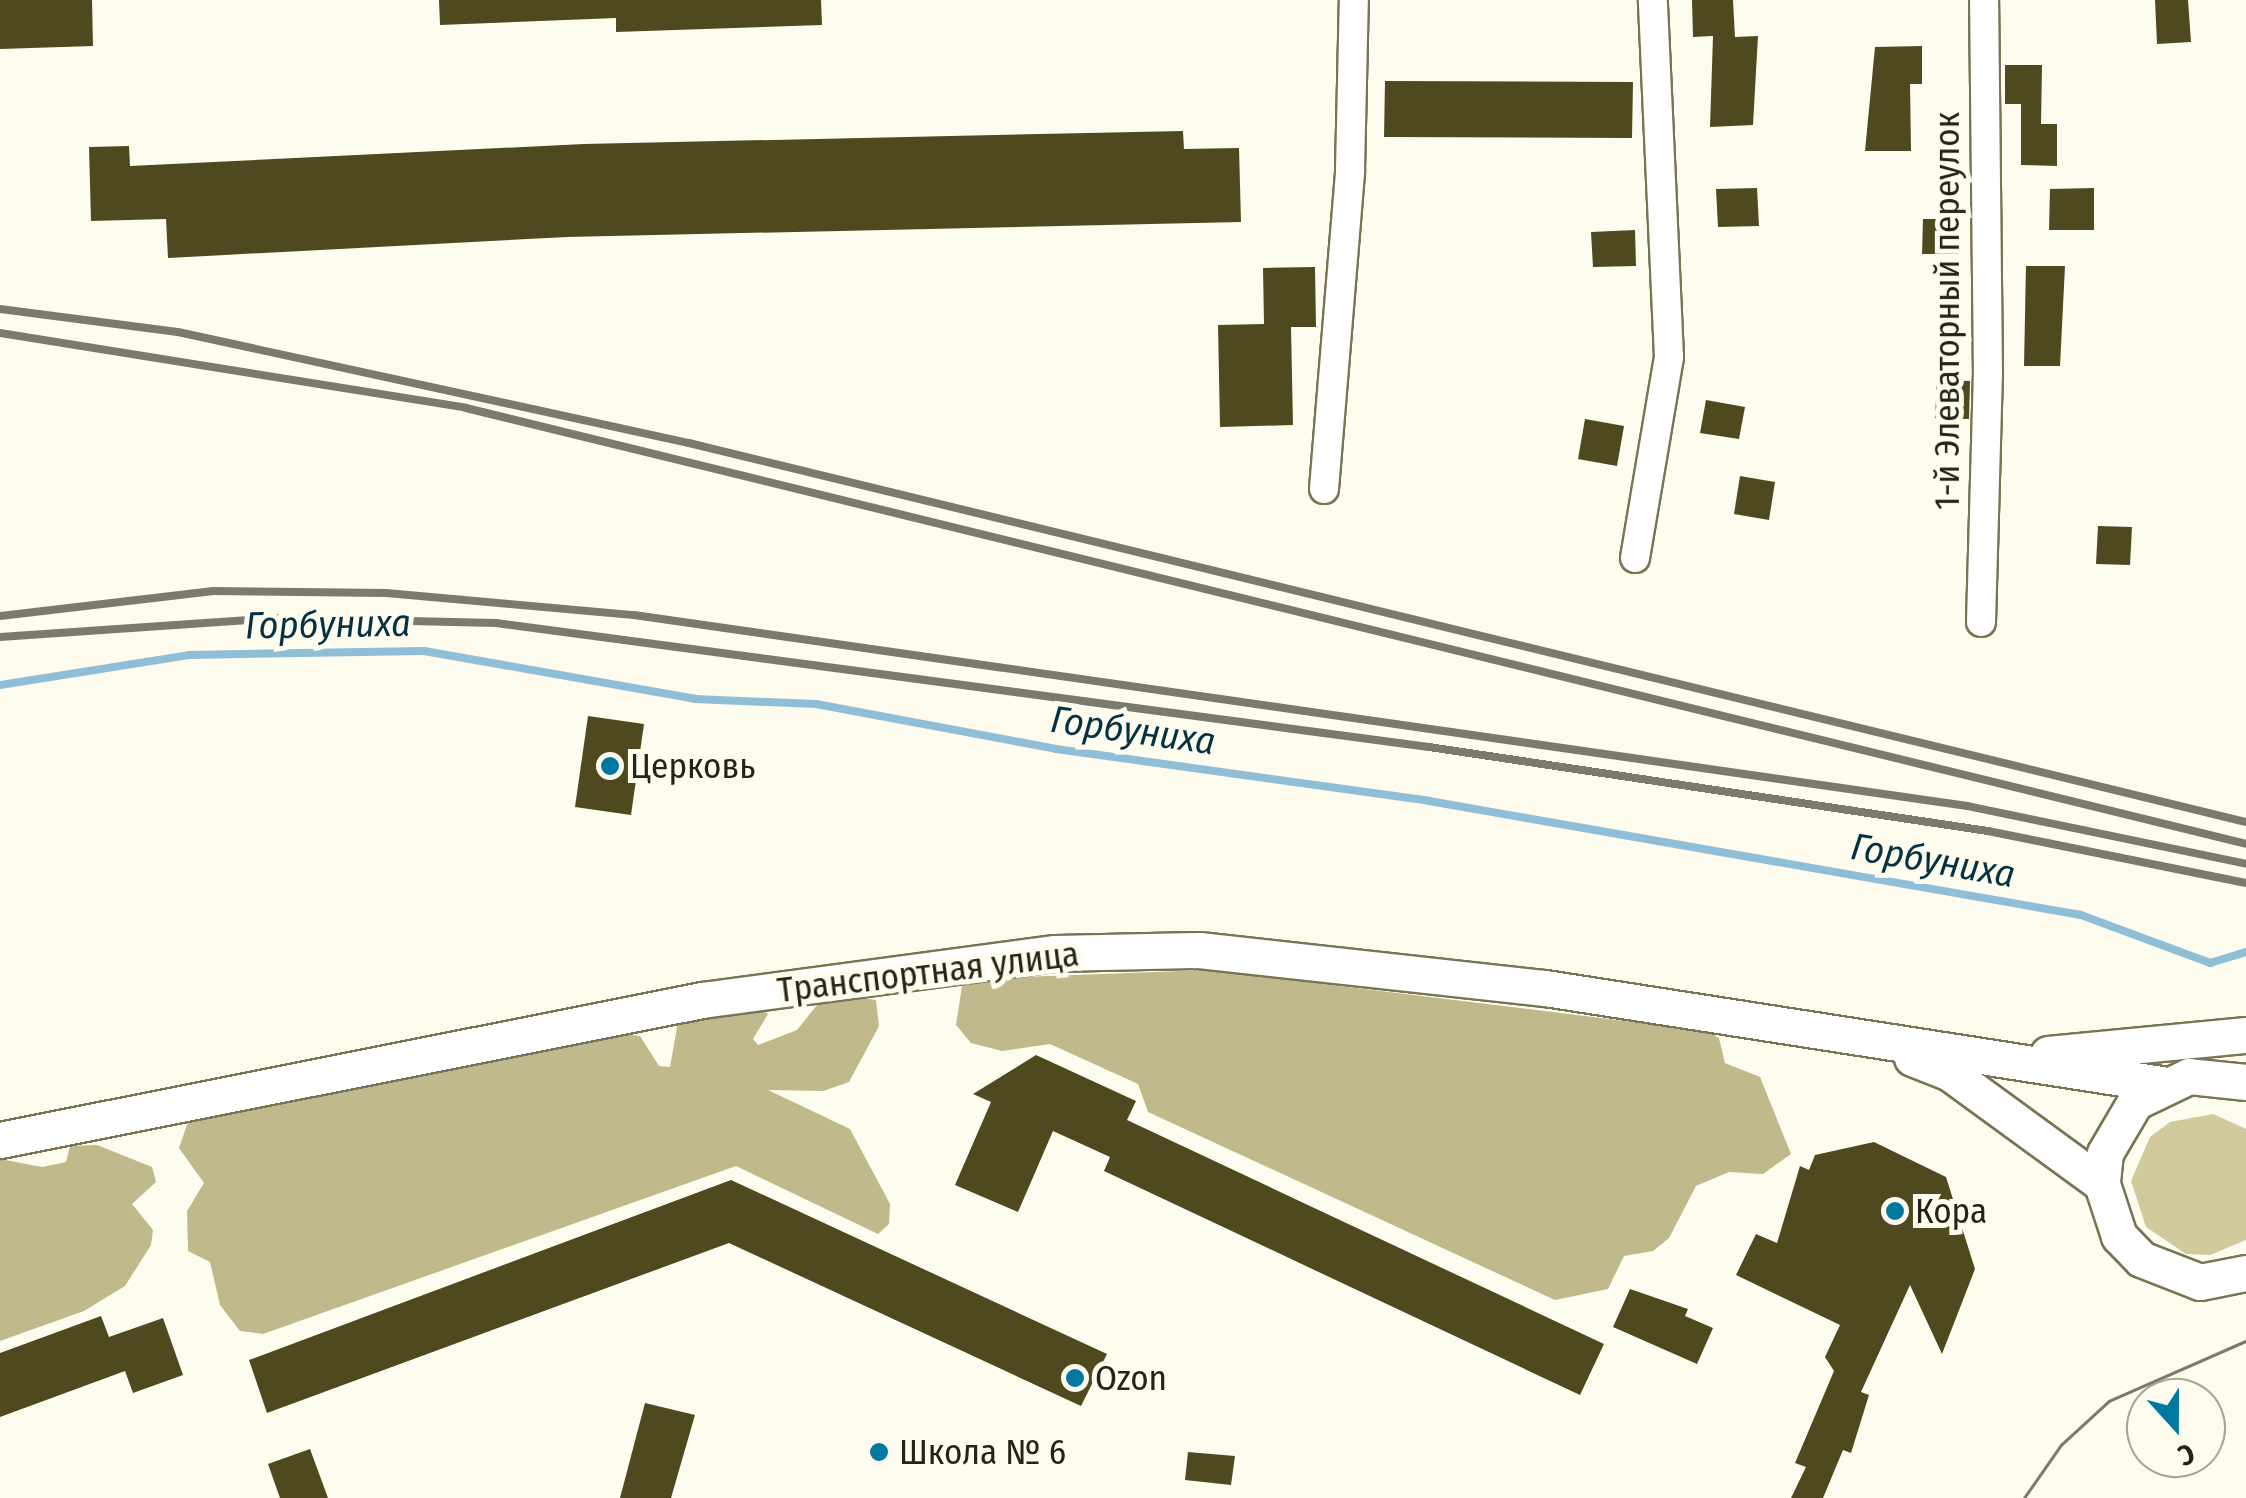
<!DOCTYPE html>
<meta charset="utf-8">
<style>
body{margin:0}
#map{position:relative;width:2246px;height:1498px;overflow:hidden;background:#fefcee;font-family:"Fira Sans Condensed",sans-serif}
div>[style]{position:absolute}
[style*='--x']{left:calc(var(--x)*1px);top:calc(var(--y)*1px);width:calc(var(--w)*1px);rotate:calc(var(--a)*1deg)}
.green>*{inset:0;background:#d0ca9d}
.forest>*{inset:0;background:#bfb98c}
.stream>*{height:8px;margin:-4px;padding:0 4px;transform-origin:4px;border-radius:4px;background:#8fbed6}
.building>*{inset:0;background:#4f491f}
.roads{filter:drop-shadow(2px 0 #787454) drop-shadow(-2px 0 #787454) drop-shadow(0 2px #787454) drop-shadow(0 -2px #787454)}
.minor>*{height:28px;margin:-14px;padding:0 14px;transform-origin:14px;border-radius:14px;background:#fff}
.major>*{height:35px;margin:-17.5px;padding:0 17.5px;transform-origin:17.5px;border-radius:17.5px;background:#fff}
.tram>*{height:2.5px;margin:-1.25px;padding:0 1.25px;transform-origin:1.25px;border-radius:1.25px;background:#7c7a6c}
.rail>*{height:8px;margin:-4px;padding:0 4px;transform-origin:4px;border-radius:4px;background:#7c7a6c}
.dots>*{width:28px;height:28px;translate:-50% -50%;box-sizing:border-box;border:5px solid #fefcee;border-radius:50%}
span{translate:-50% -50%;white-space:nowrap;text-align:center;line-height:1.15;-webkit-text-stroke:10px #fefcee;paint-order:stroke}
.street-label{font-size:35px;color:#252316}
.poi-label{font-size:35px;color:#252316}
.left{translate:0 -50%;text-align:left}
.water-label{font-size:38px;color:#063142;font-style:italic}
.north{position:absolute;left:2126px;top:1378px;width:100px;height:100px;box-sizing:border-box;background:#fefcee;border:2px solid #a7a598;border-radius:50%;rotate:159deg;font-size:28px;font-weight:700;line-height:40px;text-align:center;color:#252316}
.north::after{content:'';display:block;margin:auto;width:35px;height:45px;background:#0078a0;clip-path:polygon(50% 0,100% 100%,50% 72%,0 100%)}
</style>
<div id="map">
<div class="green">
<div style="clip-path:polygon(2213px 1114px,2246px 1129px,2246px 1240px,2210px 1255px,2186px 1254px,2146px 1227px,2131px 1181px,2150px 1137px,2170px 1122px)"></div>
</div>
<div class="forest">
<div style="clip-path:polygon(1209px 970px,1707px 1031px,1719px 1038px,1725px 1063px,1760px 1077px,1791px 1154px,1763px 1174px,1729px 1172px,1696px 1186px,1669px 1238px,1653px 1251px,1624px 1256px,1608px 1289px,1555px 1300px,1148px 1112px,1138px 1084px,1050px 1044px,1002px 1051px,971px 1043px,956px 1025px,962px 986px,995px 978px)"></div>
<div style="clip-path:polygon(853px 997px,876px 1000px,879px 1026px,849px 1082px,823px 1091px,768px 1090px,850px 1129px,890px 1204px,889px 1224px,878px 1234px,736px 1166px,263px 1334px,240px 1331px,220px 1305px,210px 1262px,188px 1251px,187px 1211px,204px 1183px,179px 1148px,189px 1119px,616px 1033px,640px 1036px,659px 1066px,670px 1067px,679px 1016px,761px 1009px,768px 1014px,753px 1039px,758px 1045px,797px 1030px,821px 1000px)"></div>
<div style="clip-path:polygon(97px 1145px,152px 1167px,156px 1182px,132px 1204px,153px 1230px,151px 1245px,125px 1286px,84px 1311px,0 1341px,0 1159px,42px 1167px,66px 1162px,70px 1146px)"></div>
</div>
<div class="stream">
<div style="--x:0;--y:685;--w:191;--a:-9"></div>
<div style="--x:189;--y:655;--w:235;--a:-1"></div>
<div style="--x:424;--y:651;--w:275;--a:10"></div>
<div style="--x:695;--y:699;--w:121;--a:2.4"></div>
<div style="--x:816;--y:704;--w:244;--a:10.6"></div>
<div style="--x:1056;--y:749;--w:377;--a:7.9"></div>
<div style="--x:1429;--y:801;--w:662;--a:9.92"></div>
<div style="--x:2081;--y:915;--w:138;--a:20.4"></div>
<div style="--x:2210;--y:963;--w:38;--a:-17"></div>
</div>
<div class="building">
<div style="clip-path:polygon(0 0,92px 0,93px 46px,0 49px)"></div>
<div style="clip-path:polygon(439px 0,821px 0,822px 25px,616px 32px,616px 18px,440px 25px)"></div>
<div style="clip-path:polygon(1692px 0,1733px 0,1735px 37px,1758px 36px,1753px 125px,1710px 127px,1713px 36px,1693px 37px)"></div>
<div style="clip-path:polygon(2155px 0,2188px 0,2191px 42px,2157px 44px)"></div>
<div style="clip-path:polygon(1922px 46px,1922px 84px,1910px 84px,1911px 151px,1865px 151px,1875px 47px)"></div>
<div style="clip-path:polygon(2005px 65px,2042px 65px,2041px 124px,2057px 124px,2057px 166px,2021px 165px,2021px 104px,2005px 104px)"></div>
<div style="clip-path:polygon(1385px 81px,1633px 82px,1632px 138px,1384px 137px)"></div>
<div style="clip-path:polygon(1183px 131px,1184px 149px,1239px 148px,1241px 222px,567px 237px,168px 258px,166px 219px,91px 221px,89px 147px,129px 146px,130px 166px,584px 144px)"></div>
<div style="clip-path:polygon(1757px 188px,1759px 226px,1718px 227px,1716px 189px)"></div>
<div style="clip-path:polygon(2094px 188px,2094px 230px,2049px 230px,2050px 189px)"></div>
<div style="clip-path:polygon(1923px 219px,1958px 219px,1958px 254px,1922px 254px)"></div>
<div style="clip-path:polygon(1635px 230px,1636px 266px,1593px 267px,1591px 232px)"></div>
<div style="clip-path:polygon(2026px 266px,2065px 266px,2060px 366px,2024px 366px)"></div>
<div style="clip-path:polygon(1315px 267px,1316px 327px,1291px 327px,1293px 425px,1220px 427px,1218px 325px,1264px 324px,1263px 268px)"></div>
<div style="clip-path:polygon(1937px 380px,1970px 381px,1969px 419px,1935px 418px)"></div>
<div style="clip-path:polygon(1706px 400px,1745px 407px,1739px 439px,1700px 433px)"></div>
<div style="clip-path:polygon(1585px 419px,1624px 426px,1617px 466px,1578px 459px)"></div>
<div style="clip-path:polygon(1740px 476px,1775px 482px,1769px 520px,1734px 514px)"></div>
<div style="clip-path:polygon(2098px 526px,2132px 527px,2130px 565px,2096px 564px)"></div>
<div style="clip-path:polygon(588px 716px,644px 724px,631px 815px,575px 807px)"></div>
<div style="clip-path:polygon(1036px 1055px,1136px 1101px,1127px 1120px,1604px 1344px,1580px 1395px,1104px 1171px,1110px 1157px,1053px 1131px,1018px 1212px,955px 1185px,991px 1102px,973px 1094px)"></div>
<div style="clip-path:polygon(1874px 1142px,1946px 1177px,1975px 1269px,1942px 1354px,1910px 1285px,1861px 1392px,1869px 1395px,1851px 1453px,1843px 1450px,1823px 1498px,1791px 1498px,1806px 1467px,1795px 1463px,1834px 1371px,1825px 1357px,1840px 1325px,1736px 1275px,1756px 1234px,1777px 1243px,1800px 1166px,1809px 1170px,1815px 1155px)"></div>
<div style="clip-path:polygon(731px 1180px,1107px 1354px,1081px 1406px,729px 1243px,267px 1413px,249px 1360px)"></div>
<div style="clip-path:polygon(1630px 1289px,1688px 1309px,1685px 1316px,1713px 1328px,1697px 1364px,1613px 1327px)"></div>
<div style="clip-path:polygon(101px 1316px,109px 1337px,163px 1318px,183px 1375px,133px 1393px,125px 1371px,0 1417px,0 1353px)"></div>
<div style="clip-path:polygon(645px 1403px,695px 1415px,671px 1498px,620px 1498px)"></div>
<div style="clip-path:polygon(310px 1449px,328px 1498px,280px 1498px,268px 1464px)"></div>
<div style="clip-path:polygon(1188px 1452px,1235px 1456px,1231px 1485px,1185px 1480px)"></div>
</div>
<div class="roads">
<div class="minor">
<div style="--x:1324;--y:489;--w:320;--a:-85.3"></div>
<div style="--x:1350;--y:170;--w:170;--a:-88.7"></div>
<div style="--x:1635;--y:558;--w:204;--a:-80.4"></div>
<div style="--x:1669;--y:357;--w:357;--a:-92.6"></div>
<div style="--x:1981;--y:622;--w:247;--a:-88.4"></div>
<div style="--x:1988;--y:375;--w:375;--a:-90.6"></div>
</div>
<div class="major">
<div style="--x:2048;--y:1054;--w:199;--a:-5.5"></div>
<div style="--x:1912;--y:1058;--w:41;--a:21.5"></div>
<div style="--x:1950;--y:1073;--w:188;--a:36.1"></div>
<div style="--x:2246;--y:1082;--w:57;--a:-174"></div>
<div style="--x:2189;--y:1076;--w:60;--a:154.3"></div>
<div style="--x:2135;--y:1102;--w:59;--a:120.5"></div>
<div style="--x:2105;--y:1153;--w:31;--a:96"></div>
<div style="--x:2102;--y:1184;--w:55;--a:71.9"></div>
<div style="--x:2119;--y:1236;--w:32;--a:46"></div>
<div style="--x:2141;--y:1259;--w:63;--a:21.3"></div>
<div style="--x:2200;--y:1282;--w:47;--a:-11.1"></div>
<div style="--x:0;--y:1140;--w:716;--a:-11.28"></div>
<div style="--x:702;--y:1000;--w:356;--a:-7.6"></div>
<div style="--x:1055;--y:953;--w:144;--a:-1.2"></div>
<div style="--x:1199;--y:950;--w:348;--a:6.3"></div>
<div style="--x:1545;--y:988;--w:623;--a:8.86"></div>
</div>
</div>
<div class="tram">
<div style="--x:2024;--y:1498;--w:65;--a:-55.1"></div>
<div style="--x:2061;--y:1445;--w:65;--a:-42.5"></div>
<div style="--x:2109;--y:1401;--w:150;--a:-23.7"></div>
</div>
<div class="rail">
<div style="--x:0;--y:309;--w:179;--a:7.4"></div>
<div style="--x:178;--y:332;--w:523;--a:12.26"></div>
<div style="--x:689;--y:443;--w:1602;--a:13.68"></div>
<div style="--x:0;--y:333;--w:472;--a:9.1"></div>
<div style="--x:466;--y:408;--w:1833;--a:13.76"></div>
<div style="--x:0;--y:616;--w:215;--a:-6.7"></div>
<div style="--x:214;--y:591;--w:172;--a:0.7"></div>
<div style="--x:386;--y:593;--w:249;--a:5.1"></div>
<div style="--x:634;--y:615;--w:1347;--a:8.15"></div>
<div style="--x:1967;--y:806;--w:285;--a:11.7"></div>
<div style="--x:0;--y:637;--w:281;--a:-3.9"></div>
<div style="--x:280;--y:618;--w:216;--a:1.3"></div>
<div style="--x:496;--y:623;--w:941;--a:7.57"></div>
<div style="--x:1429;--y:747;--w:565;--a:8.55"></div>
<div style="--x:1988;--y:831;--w:263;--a:11.4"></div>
</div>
<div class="dots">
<div style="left:610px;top:766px;background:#0078a0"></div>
<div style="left:1895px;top:1211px;background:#0078a0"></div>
<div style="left:1075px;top:1378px;background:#0078a0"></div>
<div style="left:879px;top:1452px;background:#0078a0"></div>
</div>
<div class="street-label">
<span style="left:1947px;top:311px;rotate:-90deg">1-й Элеваторный переулок</span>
<span style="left:928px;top:972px;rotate:-7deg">Транспортная улица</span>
</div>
<div class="poi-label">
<span class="left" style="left:630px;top:766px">Церковь</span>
<span class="left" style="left:1915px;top:1211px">Кора</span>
<span class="left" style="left:1095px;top:1378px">Ozon</span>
<span class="left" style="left:899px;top:1452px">Школа № 6</span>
</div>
<div class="water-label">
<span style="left:328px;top:625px;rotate:-1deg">Горбуниха</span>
<span style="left:1133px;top:731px;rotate:8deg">Горбуниха</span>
<span style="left:1933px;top:861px;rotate:10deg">Горбуниха</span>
</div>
<div class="north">С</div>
</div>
